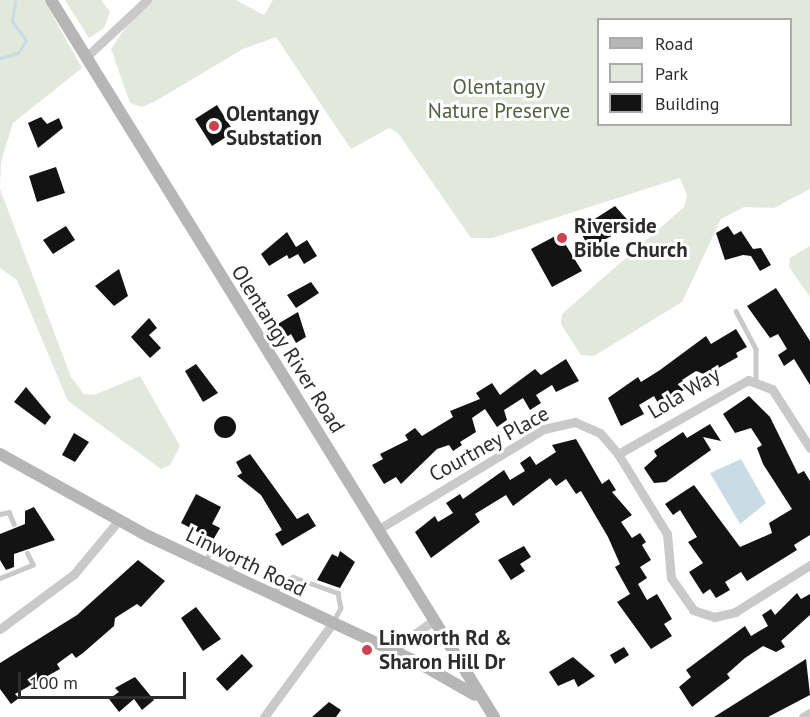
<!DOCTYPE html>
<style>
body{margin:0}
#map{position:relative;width:810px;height:717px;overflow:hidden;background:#fff;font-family:"PT Sans",sans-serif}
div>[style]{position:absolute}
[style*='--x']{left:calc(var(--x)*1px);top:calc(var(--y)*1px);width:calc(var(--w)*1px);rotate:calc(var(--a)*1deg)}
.green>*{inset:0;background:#e2e8db}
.water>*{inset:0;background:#c9dbe5}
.stream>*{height:3px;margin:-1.5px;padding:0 1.5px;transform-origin:1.5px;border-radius:1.5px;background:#c9dbe5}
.building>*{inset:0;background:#131313}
.round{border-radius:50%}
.service>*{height:4.5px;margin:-2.25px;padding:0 2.25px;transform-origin:2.25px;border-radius:2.25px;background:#c9c9c9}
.minor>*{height:9px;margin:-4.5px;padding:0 4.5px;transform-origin:4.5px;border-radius:4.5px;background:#c9c9c9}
.secondary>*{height:12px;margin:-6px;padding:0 6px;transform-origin:6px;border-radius:6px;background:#b6b6b6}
.dots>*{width:16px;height:16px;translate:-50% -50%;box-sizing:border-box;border:3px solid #fff;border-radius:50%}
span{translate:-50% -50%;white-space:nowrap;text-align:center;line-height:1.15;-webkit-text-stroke:6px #fff;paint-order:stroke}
.park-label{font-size:21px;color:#50613f}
.poi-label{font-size:21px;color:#2c2c2c;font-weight:700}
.left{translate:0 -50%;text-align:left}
.street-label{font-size:21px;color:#2c2c2c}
.legend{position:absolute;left:597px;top:18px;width:195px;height:108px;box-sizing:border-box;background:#fff;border:2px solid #ababab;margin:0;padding:8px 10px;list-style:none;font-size:18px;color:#2c2c2c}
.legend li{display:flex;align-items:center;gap:12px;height:30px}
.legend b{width:30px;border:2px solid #ababab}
.scale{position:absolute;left:18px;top:672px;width:168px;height:27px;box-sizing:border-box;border:3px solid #2c2c2c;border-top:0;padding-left:8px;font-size:18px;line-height:21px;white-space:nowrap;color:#2c2c2c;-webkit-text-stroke:4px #fff;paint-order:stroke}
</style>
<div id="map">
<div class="green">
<div style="clip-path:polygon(0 0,44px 0,82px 68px,13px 123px,1px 162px,0 189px,71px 377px,84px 394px,94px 395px,140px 376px,180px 446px,170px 465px,161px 469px,68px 401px,17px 280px,0 268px)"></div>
<div style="clip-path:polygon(65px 0,101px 0,110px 12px,104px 28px,89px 38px)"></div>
<div style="clip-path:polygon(evenodd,144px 0,236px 0,264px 15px,273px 0,810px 0,810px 189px,774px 208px,744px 207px,721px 219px,682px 302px,594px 356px,581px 355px,561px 324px,562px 314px,684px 207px,687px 196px,680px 178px,492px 238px,471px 238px,398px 133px,389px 128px,351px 149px,276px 37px,243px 49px,154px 102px,142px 107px,130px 103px,111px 49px,144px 0,598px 20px,790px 20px,790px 124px,598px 124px,598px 20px)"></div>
<div style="clip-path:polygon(810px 246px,810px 297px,789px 267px,790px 258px)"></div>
</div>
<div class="water">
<div style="clip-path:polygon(741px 459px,766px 503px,740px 524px,710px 473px)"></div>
</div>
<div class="stream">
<div style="--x:0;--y:58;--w:19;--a:-16"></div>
<div style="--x:18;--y:53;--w:15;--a:-58"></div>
<div style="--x:26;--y:40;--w:24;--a:-126"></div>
<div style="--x:12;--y:21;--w:20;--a:-81"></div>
</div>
<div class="building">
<div style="clip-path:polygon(217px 105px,234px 132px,212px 146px,195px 119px)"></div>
<div style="clip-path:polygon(41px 117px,47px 124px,59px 118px,63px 128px,38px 148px,28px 123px)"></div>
<div style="clip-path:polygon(56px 167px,65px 193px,37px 202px,29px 176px)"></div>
<div style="clip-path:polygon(615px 206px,632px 225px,589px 248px,579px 229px)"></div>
<div style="clip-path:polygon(66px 226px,75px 240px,53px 254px,43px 240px)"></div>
<div style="clip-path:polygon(728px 226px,734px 235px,741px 231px,753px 249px,761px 248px,771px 265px,760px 271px,751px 256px,743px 255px,725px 260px,716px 233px)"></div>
<div style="clip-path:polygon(287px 232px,296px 247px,307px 240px,317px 256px,304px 264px,298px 254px,289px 259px,287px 255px,269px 266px,261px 254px)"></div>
<div style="clip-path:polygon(559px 234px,582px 271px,552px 287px,531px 249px)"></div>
<div style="clip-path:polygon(119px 269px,128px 296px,114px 306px,95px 286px)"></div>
<div style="clip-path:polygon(311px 282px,319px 293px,296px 308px,287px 295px)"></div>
<div style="clip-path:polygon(776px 288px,810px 341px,810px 385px,794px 359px,784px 366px,778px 355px,787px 349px,778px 334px,770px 338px,747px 306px)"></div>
<div style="clip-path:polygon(298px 312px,306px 337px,296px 343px,291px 334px,285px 338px,276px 325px)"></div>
<div style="clip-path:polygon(149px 318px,157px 328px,149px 335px,161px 348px,150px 358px,131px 337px)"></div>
<div style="clip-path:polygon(736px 329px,747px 347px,736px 353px,738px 357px,706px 375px,696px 371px,682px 380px,687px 388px,659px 405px,654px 396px,639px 405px,644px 414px,621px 426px,608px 398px,638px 377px,641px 382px,660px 370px,706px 336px,711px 344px)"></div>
<div style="clip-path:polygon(566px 359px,579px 381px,556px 392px,552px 385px,536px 395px,541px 403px,530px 410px,523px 398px,504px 410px,507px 420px,497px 427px,485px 409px,472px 418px,476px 432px,460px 442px,462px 445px,453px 451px,449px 445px,437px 449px,401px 484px,396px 477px,384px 484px,372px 465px,383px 459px,380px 454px,408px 440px,405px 435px,415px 428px,422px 436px,453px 417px,450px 411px,480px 399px,476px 393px,492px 383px,500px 395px,535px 369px,541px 375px)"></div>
<div style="clip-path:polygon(196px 364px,218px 393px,203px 402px,185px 371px)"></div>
<div style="clip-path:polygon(26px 387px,51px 417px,45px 425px,14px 402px)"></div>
<div style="clip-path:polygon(749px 396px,770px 417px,798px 474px,804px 471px,810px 481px,810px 535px,794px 545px,797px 550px,747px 581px,741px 572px,725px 582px,730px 590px,716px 598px,710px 589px,703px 594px,689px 572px,703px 563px,688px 542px,697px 537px,680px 510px,673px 515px,665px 504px,694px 485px,740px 547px,772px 533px,769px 523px,792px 509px,763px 464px,757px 448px,762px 445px,751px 428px,735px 433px,723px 414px)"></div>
<div class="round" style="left:214px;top:416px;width:22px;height:22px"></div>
<div style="clip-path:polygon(710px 424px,721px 441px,703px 437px,711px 450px,666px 482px,654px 483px,644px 468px,657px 456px,654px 451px,683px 432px,687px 438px)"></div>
<div style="clip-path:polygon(74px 433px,89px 442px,75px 462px,62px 455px)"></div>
<div style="clip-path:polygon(576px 439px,602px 484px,609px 479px,616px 490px,612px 492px,632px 515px,621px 522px,632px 538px,640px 533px,646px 542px,642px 545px,651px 560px,640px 567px,647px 578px,638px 584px,647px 600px,657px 594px,672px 619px,664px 624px,672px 636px,651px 649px,617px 602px,630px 594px,615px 567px,620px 564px,608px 537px,581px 491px,576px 494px,566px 479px,556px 486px,550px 478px,513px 506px,506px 495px,475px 514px,480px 522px,431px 558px,415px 532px,435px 516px,438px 522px,453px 513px,446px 503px,460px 494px,463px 499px,504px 470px,510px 480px,525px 471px,520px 463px,530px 456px,536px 465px,556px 452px,552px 445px)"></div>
<div style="clip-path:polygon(250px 454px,297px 519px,308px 513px,316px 526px,282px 546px,275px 534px,282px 530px,261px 495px,237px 476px,242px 473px,236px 462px)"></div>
<div style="clip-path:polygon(196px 494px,221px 507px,212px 524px,220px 528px,213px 540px,181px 523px)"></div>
<div style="clip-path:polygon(34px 507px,55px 540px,14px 554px,14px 567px,6px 570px,0 560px,0 534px,25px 524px,25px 511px)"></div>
<div style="clip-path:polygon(524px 546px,531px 557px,520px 564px,525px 571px,511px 580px,498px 560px)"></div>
<div style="clip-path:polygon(340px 551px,355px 562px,340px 588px,317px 580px,332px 554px,338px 557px)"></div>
<div style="clip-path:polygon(138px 560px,165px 581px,141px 607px,137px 604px,115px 618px,114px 626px,83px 653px,76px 658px,72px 653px,57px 664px,60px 669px,15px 694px,19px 698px,11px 704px,0 689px,0 663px,77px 615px)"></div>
<div style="clip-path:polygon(797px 593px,801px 599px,810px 594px,810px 615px,781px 641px,785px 647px,776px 652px,763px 646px,745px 658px,727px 674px,730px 678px,692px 707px,679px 687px,691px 677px,686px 670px,745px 626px,751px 636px,768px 626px,762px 615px,771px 609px,775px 615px)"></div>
<div style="clip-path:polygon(196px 607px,221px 639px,203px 651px,181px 618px)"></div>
<div style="clip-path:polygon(624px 647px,629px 655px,615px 664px,610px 655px)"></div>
<div style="clip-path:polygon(242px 654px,253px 666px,227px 691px,216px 679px)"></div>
<div style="clip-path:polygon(573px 657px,595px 676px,578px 687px,574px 679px,558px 686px,549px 672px)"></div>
<div style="clip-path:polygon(806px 659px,810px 695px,768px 717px,714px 717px)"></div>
<div style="clip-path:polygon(135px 677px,154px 700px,142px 710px,134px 699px,119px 712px,109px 699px,119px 692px,115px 688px)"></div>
<div style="clip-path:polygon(329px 702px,341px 710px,336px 717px,312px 717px)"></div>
</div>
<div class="service">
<div style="--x:736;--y:311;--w:43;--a:62.2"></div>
<div style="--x:756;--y:349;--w:31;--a:90"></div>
<div style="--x:0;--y:514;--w:9;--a:-13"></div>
<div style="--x:9;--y:512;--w:13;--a:67"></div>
<div style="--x:205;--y:561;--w:21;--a:-59"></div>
<div style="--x:216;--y:543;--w:25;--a:29"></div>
<div style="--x:238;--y:555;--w:21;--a:119"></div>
<div style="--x:0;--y:578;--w:35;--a:-22"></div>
<div style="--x:33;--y:565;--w:13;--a:-117"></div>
<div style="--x:274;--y:595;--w:14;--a:-65"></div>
<div style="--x:280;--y:582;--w:14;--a:-21"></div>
<div style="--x:293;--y:577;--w:48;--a:19.6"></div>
<div style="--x:338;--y:593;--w:15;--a:79"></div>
<div style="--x:341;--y:608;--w:15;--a:118"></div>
</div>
<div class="minor">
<div style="--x:85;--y:58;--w:85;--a:-43.1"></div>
<div style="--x:618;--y:454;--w:150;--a:-29.6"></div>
<div style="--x:748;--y:380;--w:26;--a:21"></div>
<div style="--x:772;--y:389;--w:70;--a:57.2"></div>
<div style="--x:377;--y:530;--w:195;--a:-31.2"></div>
<div style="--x:544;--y:429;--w:32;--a:-13"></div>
<div style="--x:575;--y:422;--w:27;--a:24"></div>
<div style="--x:600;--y:433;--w:28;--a:49"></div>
<div style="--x:618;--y:454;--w:94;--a:58.5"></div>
<div style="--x:667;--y:534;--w:44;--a:84.8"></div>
<div style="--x:671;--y:578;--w:39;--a:55"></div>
<div style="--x:693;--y:610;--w:22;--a:18"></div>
<div style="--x:714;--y:617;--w:22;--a:-13"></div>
<div style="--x:735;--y:612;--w:89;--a:-32.1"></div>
<div style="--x:0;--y:629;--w:92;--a:-36.6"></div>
<div style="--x:74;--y:574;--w:70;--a:-50.2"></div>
<div style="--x:392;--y:651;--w:49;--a:-36.6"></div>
<div style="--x:264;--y:717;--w:115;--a:-53.8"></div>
<div style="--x:803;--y:717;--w:8;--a:-30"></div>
</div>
<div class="secondary">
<div style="--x:51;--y:0;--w:843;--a:58.29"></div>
<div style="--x:0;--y:454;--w:169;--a:29"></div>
<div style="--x:148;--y:536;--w:299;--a:25.1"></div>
<div style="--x:419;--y:663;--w:64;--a:29.7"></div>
</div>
<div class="dots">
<div style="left:214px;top:126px;background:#ce424f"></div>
<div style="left:562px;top:238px;background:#ce424f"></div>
<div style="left:367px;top:650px;background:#ce424f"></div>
</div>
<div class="park-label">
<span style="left:499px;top:99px">Olentangy<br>Nature Preserve</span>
</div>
<div class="poi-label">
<span class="left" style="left:226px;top:126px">Olentangy<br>Substation</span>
<span class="left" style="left:574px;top:238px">Riverside<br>Bible Church</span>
<span class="left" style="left:379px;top:650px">Linworth Rd &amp;<br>Sharon Hill Dr</span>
</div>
<div class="street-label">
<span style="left:288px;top:349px;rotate:58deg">Olentangy River Road</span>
<span style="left:684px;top:393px;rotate:-31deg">Lola Way</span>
<span style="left:489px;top:444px;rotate:-29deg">Courtney Place</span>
<span style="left:246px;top:562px;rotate:26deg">Linworth Road</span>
</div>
<ul class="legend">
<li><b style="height:8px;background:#b6b6b6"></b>Road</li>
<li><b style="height:16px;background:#e2e8db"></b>Park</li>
<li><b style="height:16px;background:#131313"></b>Building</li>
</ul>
<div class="scale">100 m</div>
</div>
